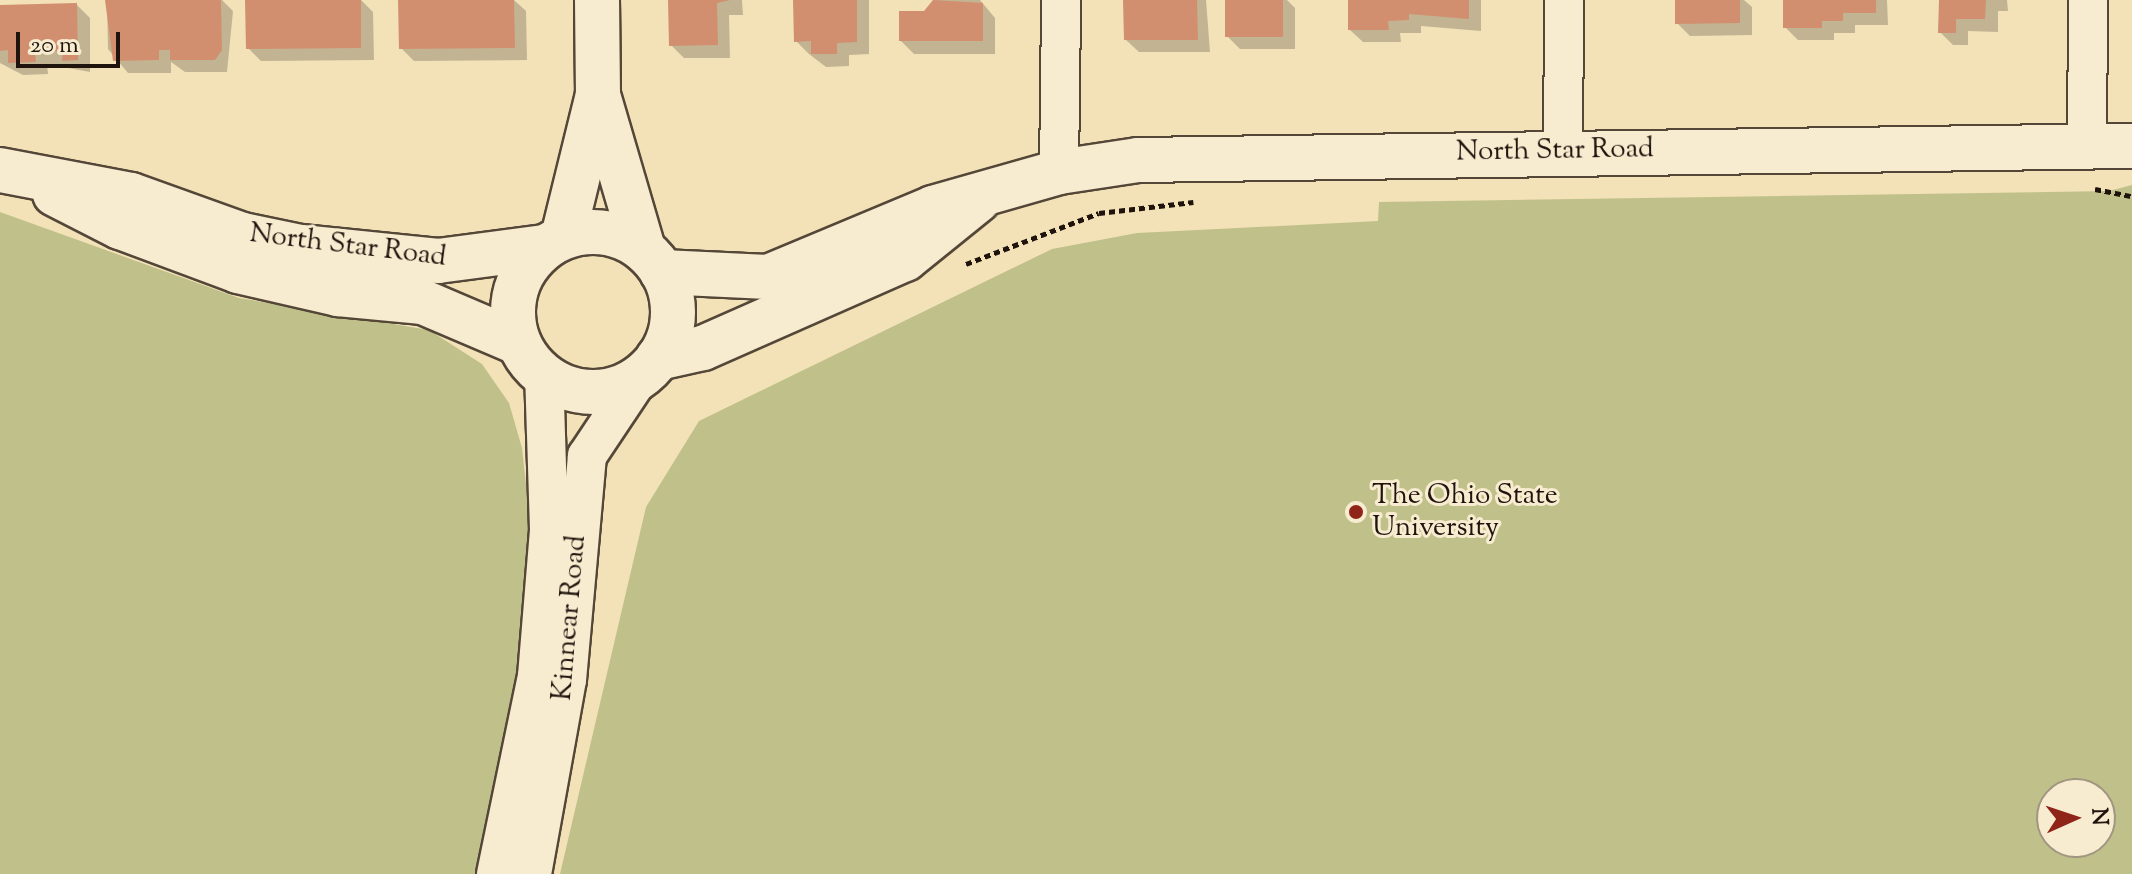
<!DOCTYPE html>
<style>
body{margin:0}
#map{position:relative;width:2132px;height:874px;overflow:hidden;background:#f3e1b7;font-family:"Sorts Mill Goudy",serif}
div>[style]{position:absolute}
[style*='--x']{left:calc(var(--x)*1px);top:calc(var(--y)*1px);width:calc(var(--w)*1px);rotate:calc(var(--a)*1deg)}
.green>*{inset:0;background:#c0c18a}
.shadow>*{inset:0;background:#0003}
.building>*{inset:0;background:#d28f6f}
.path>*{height:5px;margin-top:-2.5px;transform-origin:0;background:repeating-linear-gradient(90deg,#1f140d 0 6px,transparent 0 10px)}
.roads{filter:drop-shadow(2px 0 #544738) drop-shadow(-2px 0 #544738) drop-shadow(0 2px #544738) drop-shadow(0 -2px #544738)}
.street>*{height:38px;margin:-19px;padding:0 19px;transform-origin:19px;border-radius:19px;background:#f7ecd0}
.secondary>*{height:44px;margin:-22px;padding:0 22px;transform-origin:22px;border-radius:22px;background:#f7ecd0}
.secondary>.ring{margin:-22px;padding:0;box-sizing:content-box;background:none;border:44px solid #f7ecd0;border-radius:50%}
.dots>*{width:22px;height:22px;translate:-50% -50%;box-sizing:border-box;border:4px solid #f7ecd0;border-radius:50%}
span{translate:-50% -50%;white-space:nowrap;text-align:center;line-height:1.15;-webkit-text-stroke:6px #f7ecd0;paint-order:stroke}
.street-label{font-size:28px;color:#1f140d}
.poi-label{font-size:28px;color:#1f140d}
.left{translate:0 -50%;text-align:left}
.north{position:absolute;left:2036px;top:778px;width:80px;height:80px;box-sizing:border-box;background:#f7ecd0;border:2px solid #a19682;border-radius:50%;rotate:87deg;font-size:22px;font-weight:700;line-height:32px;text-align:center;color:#1f140d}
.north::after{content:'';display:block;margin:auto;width:28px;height:36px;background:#8f2418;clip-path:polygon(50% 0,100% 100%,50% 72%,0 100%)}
.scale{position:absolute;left:16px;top:32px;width:104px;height:36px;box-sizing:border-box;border:4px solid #1f140d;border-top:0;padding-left:10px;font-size:24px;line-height:28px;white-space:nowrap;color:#1f140d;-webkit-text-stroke:6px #f7ecd0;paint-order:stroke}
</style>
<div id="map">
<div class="green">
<div style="clip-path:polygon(evenodd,2132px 185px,2132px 874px,560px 874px,646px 507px,699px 421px,1052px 249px,1137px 233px,1378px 221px,1379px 202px,2109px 191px,2132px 185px,2100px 794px,2100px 842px,2052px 842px,2052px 794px,2100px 794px)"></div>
<div style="clip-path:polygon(0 212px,239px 298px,429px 330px,482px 364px,509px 403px,522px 448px,534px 556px,518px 717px,486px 874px,0 874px)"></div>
</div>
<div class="shadow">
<div style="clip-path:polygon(107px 0,222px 0,233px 11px,227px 72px,185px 72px,171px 62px,171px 73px,128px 73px,108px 49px)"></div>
<div style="clip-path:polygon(247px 0,361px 0,373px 12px,374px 60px,261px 61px,248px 48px)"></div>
<div style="clip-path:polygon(400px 0,514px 0,526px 11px,527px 60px,414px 61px,401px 48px)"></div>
<div style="clip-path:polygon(670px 0,742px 0,743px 15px,729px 15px,730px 58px,684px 58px,671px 45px)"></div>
<div style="clip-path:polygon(795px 0,869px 0,869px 54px,849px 55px,849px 66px,826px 67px,809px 54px,796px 41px)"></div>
<div style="clip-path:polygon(935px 0,980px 0,995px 18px,995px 54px,914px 54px,901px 41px)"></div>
<div style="clip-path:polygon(1125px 0,1206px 0,1210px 52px,1139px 52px,1126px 40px)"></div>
<div style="clip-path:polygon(1227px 0,1287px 0,1295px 8px,1295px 49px,1240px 49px,1227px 36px)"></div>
<div style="clip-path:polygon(1350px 0,1481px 0,1481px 31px,1421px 26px,1421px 33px,1400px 33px,1401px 42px,1363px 42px,1350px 30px)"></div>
<div style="clip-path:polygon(1676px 0,1744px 0,1752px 7px,1752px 35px,1690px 36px,1677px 23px)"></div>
<div style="clip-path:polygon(1787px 0,1887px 0,1888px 25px,1855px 25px,1855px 33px,1834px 33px,1834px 40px,1798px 40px,1785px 27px)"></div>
<div style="clip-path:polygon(1941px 0,2007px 0,2008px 11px,1998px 11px,1998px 32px,1968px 31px,1968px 45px,1953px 45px,1940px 32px)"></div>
<div style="clip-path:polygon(77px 5px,90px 18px,90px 72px,47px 64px,48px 74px,23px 75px,0 63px,0 7px)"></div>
</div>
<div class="building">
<div style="clip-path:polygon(105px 0,221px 0,222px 50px,215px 60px,170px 60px,170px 50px,159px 50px,159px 60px,113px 61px)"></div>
<div style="clip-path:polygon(245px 0,361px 0,361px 48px,246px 49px)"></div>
<div style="clip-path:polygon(398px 0,514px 0,515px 48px,399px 49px)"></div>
<div style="clip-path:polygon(668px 0,730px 0,717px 3px,718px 45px,669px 46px)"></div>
<div style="clip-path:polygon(793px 0,857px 0,857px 42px,837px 43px,837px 54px,811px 54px,811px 41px,794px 42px)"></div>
<div style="clip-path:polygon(933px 0,983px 3px,983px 41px,899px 41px,899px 11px,924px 11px)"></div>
<div style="clip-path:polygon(1123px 0,1197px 0,1198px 40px,1124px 40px)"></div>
<div style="clip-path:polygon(1225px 0,1283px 0,1283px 37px,1225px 37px)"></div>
<div style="clip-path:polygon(1348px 0,1469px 0,1469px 19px,1409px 14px,1409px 20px,1388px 21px,1389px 30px,1348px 30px)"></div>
<div style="clip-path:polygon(1675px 0,1740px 0,1740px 23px,1675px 24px)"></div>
<div style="clip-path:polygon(1783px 0,1876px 0,1876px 13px,1843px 13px,1843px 21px,1822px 21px,1822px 28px,1783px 28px)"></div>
<div style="clip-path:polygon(1939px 0,1986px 0,1985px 19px,1956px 19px,1956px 33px,1938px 33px)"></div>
<div style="clip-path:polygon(77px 3px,78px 60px,62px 61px,63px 51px,35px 52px,36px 62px,8px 63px,8px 50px,0 51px,0 5px)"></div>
</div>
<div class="path">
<div style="--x:2095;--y:189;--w:38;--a:11"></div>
<div style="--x:966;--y:264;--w:142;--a:-21"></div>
<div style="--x:1099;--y:213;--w:95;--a:-6.7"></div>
</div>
<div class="roads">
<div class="street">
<div style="--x:2087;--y:147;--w:147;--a:-89.6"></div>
<div style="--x:1563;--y:151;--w:151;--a:-89.6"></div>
<div style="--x:1059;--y:172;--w:172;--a:-89.3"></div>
<div style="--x:496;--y:874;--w:202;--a:-78.3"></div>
<div style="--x:537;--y:676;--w:146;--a:-85.3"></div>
<div style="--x:549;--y:530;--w:155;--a:-91.8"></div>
<div style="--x:532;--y:874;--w:197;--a:-79.8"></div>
<div style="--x:567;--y:680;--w:225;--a:-84.9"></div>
<div style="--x:587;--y:456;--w:97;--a:-56.3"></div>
</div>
<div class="secondary">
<div style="--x:598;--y:95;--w:160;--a:73.7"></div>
<div style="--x:0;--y:170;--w:133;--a:10.8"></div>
<div style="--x:131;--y:195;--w:119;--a:19.7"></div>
<div style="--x:243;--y:235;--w:59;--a:11.7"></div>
<div style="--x:301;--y:247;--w:138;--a:5.8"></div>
<div style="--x:438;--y:261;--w:107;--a:-7.5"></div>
<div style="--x:55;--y:194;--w:73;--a:26.9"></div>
<div style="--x:120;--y:227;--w:126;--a:20.4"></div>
<div style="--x:238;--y:271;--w:103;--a:13"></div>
<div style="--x:338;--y:294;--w:85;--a:5.4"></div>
<div style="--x:423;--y:302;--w:104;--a:23.1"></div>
<div class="ring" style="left:513px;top:232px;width:116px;height:116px"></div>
<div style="--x:563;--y:237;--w:146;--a:-76.2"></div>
<div style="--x:598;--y:95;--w:95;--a:-90.6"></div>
<div style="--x:662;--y:272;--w:106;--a:2.7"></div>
<div style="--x:768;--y:277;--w:179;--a:-22.7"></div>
<div style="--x:933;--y:208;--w:131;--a:-15.9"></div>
<div style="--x:1059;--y:172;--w:80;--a:-8.6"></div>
<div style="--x:1138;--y:160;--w:994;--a:-0.81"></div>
<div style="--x:658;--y:358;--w:46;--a:-12.5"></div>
<div style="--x:703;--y:348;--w:221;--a:-23.8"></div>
<div style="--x:905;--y:259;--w:94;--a:-38.9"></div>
</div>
</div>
<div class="dots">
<div style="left:1356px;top:512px;background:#8f2418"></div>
</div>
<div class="street-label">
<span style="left:1555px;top:151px;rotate:-1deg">North Star Road</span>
<span style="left:348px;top:246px;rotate:7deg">North Star Road</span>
<span style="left:570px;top:618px;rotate:-85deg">Kinnear Road</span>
</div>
<div class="poi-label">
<span class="left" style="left:1372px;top:512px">The Ohio State<br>University</span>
</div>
<div class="north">N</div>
<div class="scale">20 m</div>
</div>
